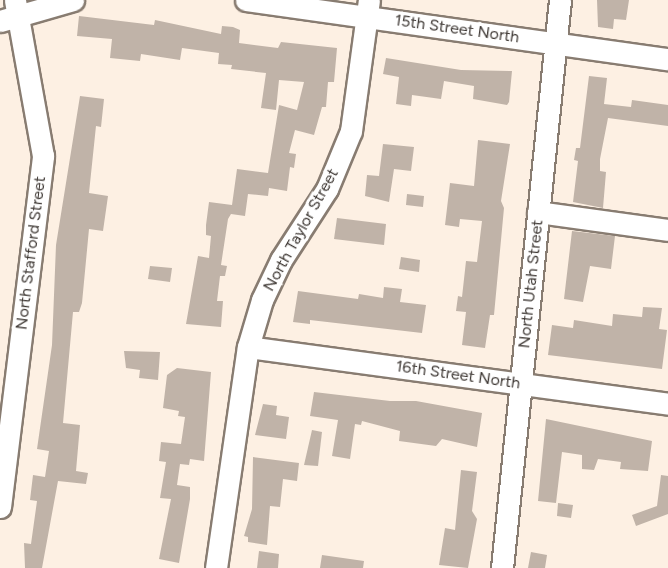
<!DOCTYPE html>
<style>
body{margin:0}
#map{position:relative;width:668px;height:568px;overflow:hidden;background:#fdf0e3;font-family:Figtree,sans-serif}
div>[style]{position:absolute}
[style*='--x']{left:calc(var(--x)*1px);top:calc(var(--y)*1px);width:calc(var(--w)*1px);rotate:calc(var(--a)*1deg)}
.building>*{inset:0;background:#c0b3a8}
.roads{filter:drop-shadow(2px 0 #887c71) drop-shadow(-2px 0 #887c71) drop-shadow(0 2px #887c71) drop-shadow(0 -2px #887c71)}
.minor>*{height:21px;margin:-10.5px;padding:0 10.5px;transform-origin:10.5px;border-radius:10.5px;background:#fff}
span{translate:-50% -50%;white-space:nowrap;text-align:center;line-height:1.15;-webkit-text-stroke:6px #fff;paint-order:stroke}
.street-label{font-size:16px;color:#3e3834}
</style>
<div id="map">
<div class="building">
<div style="clip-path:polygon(597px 0,629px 0,626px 20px,614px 19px,613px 29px,598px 27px)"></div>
<div style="clip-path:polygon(79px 16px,154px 25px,155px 20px,221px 34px,222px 26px,233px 27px,240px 30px,239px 43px,278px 48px,281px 42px,337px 48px,334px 82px,328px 82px,326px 107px,322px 107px,314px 135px,295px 130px,289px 153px,296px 154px,294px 168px,290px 167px,287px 191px,269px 188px,268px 196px,248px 194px,245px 216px,231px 214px,228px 219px,221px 265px,227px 266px,225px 276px,220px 276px,217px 301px,223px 301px,221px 327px,186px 324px,198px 256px,209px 258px,211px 236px,206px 235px,206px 225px,209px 202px,232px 205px,237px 169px,268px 173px,279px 105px,297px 110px,304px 82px,279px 80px,276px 110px,261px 108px,266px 73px,231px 69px,232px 65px,218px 64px,219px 53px,182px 48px,180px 60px,141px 54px,140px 61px,110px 58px,112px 39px,77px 36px)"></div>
<div style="clip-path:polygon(386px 58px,461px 70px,512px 71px,509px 102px,507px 105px,473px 99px,474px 86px,444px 81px,441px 99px,412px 95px,411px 106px,396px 104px,399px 77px,383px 74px)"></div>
<div style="clip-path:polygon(589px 76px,607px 78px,604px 104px,631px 107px,632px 100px,668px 105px,668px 126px,608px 118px,600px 159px,600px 171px,606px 172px,603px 208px,573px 202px,578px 161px,574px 160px,576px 148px,580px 148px)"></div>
<div style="clip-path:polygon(80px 96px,104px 99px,101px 127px,96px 126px,89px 193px,108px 196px,103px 231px,89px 229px,82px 303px,79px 312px,73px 312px,63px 423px,80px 425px,76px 471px,88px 473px,86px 484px,58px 481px,42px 568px,25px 568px,24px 543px,31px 544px,37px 501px,30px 500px,33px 475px,45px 477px,49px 451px,37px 449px,52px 345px,56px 245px)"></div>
<div style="clip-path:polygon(478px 140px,510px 144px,501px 201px,504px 208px,494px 315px,490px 315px,485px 348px,462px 345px,466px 312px,456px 311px,458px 296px,462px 297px,466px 261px,477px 262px,482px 221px,460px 219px,459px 227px,445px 225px,450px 183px,474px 186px)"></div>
<div style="clip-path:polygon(383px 144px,414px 147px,411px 171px,394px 169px,389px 202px,365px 196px,367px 175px,379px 176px)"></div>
<div style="clip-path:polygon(407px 194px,424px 196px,423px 207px,406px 205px)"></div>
<div style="clip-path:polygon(337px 218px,386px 224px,384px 245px,334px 239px)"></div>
<div style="clip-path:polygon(572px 231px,615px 236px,611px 269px,590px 266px,583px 302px,564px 299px)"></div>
<div style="clip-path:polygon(401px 257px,420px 260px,419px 272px,399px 269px)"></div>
<div style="clip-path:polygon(150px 266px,172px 268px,170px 282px,148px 279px)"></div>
<div style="clip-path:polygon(384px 287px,402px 289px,400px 302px,426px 305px,422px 333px,310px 320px,310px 324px,293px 322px,298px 291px,358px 299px,359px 294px,383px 298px)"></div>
<div style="clip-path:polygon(643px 307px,662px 308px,659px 329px,667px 330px,662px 369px,548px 355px,552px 325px,573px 328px,574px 320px,612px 326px,613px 314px,642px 317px)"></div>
<div style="clip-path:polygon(124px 351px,160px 352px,158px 380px,139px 378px,140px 370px,126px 368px)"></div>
<div style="clip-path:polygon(177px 368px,211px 372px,204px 461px,190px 459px,189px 465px,180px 464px,177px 485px,190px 487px,190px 499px,179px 563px,159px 559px,171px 499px,160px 498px,166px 462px,159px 461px,161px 442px,181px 444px,185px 417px,178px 416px,179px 411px,163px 408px,167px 375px)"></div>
<div style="clip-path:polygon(314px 392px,390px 401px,416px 401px,482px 413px,477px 447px,442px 439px,436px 446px,399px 441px,400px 431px,362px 421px,361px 425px,355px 424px,350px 459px,332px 456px,338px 420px,310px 416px)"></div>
<div style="clip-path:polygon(263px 404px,277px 406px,276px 415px,289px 417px,286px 439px,255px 435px)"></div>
<div style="clip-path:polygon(546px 419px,652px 441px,648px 471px,620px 469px,621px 462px,598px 459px,594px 470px,582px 469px,582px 455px,562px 452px,556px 503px,538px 501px)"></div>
<div style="clip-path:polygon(312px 430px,322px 432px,318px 466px,304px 465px)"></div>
<div style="clip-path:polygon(253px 457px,299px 463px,297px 481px,283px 479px,280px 507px,270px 506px,267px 545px,248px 542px,248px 537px,244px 536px,252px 509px)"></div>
<div style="clip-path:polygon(461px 470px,477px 472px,472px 511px,477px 519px,468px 568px,439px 565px,445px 528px,455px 530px)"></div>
<div style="clip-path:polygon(661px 475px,668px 476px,668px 514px,636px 526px,632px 515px,657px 506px)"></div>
<div style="clip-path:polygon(558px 503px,573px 505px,571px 518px,557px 516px)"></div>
<div style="clip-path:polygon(259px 551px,279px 554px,278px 568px,257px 568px)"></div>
<div style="clip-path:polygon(531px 552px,547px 555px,545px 568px,528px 568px)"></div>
<div style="clip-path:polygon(322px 555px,364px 561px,363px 568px,320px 568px)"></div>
</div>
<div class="roads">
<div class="minor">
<div style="--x:246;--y:0;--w:426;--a:8"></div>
<div style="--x:0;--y:21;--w:76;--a:-16"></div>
<div style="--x:538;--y:212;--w:131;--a:7.9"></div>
<div style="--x:248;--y:347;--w:424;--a:7.7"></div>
<div style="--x:0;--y:507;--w:354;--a:-83"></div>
<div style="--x:43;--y:156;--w:158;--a:-100.2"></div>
<div style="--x:216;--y:568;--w:223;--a:-81.8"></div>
<div style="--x:248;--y:347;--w:49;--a:-73.4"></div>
<div style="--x:262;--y:300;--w:44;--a:-64.6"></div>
<div style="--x:281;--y:260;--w:85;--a:-57.1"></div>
<div style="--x:327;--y:189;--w:63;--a:-67.5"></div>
<div style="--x:351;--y:131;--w:132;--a:-82.2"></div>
<div style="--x:502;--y:568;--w:571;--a:-84.17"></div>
</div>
</div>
<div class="street-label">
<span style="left:457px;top:29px;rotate:8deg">15th Street North</span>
<span style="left:301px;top:230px;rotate:-61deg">North Taylor Street</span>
<span style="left:31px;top:253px;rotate:-83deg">North Stafford Street</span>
<span style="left:531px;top:284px;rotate:-84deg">North Utah Street</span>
<span style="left:458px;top:375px;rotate:8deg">16th Street North</span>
</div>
</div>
